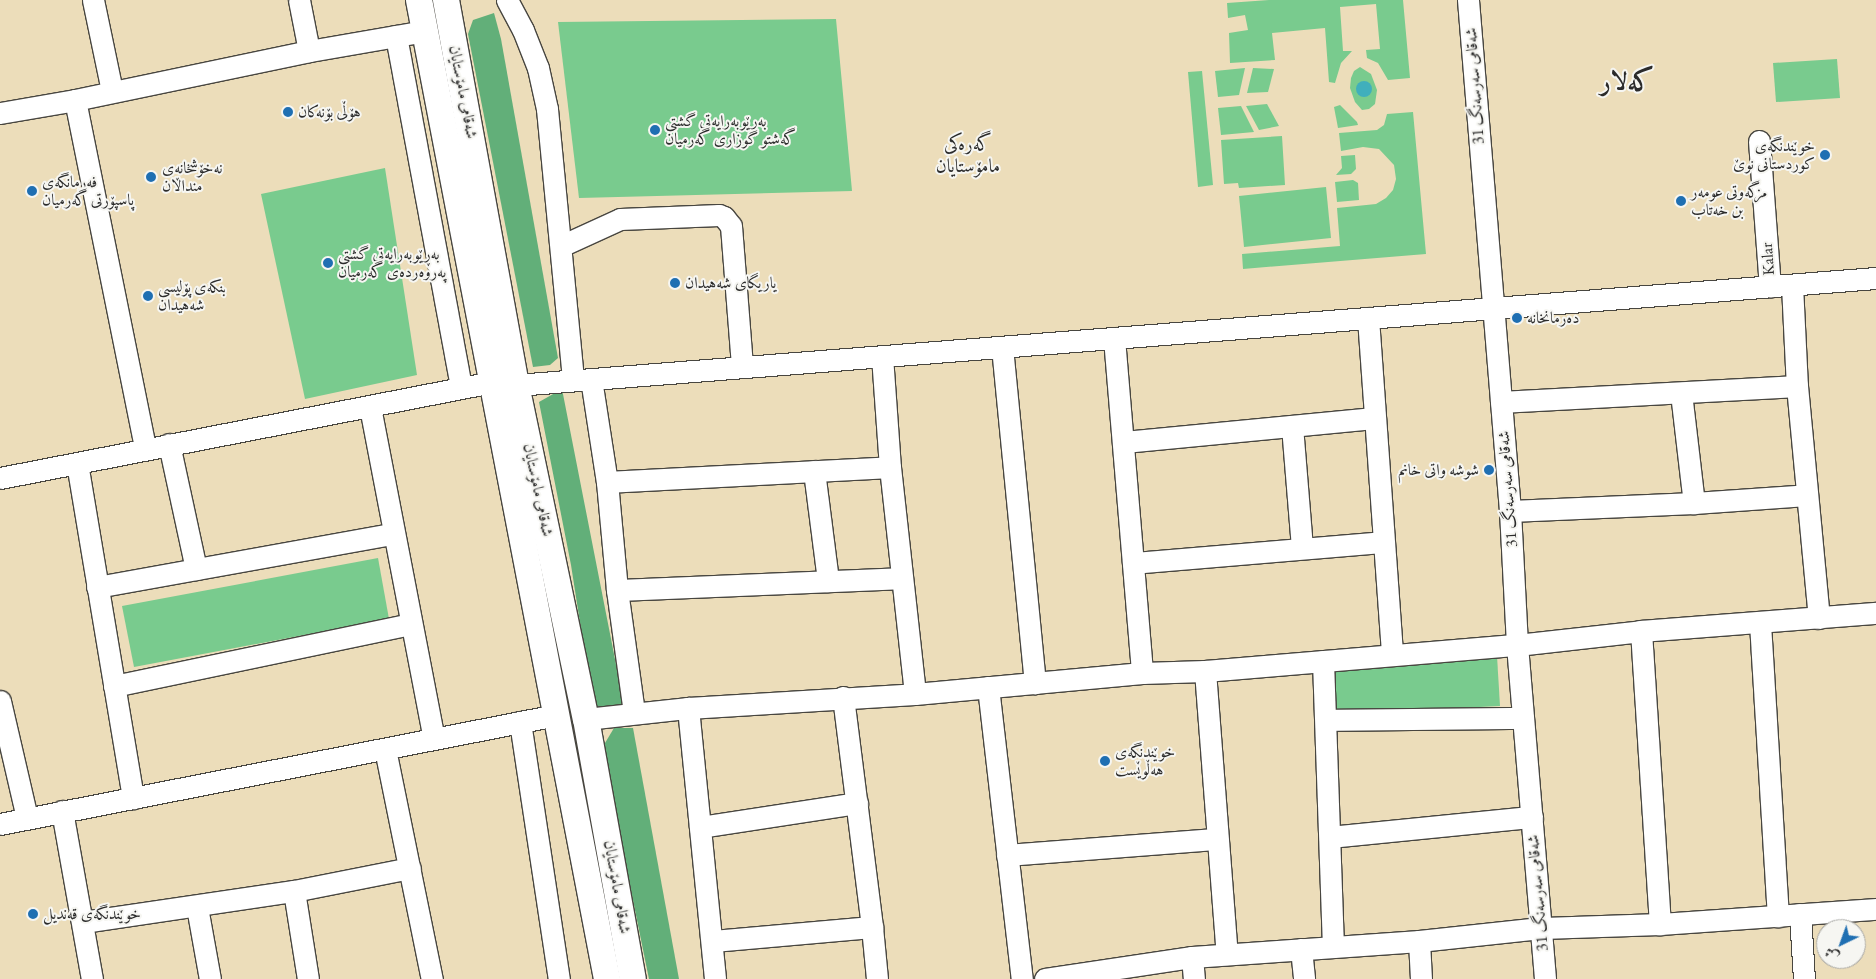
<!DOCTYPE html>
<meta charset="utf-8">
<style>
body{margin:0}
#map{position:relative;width:1876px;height:979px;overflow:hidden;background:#ecddba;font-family:"EB Garamond",Amiri,serif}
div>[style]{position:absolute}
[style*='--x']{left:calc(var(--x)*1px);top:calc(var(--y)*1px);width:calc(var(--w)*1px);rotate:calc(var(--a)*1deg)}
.green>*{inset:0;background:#79cb8e}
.forest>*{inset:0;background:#62af79}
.water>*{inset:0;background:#40afbc}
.round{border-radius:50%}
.roads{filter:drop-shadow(1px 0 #484640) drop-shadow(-1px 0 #484640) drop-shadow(0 1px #484640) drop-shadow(0 -1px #484640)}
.minor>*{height:21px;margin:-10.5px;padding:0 10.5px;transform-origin:10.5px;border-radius:10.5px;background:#fff}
.major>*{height:26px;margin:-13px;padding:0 13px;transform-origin:13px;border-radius:13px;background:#fff}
.dots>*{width:14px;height:14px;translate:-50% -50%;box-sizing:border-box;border:2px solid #f6f6f2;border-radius:50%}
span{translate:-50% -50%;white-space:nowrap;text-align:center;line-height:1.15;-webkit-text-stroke:4px #f6f6f2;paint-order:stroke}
.street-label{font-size:16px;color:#2b2b2b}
.poi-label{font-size:16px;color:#2b2b2b}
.left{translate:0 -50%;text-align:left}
.right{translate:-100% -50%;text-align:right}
.quarter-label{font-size:19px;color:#2b2b2b}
.town-label{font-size:26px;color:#2b2b2b;font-weight:700}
.north{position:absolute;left:1816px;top:919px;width:50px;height:50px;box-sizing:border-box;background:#f6f6f2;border:1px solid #a5a5a2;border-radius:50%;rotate:222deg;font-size:14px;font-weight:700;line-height:20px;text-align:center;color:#2b2b2b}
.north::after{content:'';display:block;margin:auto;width:18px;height:22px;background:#1f6fb2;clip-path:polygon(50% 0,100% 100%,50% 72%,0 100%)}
</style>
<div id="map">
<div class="green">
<div style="clip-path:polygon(1269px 0,1403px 0,1410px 78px,1388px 80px,1378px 63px,1367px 58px,1366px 50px,1380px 49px,1376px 4px,1340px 7px,1343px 51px,1352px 51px,1341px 63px,1335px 83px,1329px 82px,1325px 28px,1272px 33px,1275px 60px,1230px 63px,1229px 33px,1248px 30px,1245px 15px,1228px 18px,1227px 3px)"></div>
<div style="clip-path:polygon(836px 19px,852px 191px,579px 198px,558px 22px)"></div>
<div style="clip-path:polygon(1837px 59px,1840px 98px,1776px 102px,1773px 63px)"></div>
<div style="clip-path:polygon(1360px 67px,1371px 74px,1377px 90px,1375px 104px,1369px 109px,1362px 110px,1355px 102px,1350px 88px,1351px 78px,1354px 71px)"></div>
<div style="clip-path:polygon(1245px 68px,1239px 95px,1218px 97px,1215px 71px)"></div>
<div style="clip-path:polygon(1253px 68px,1274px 69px,1268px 92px,1247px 93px)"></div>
<div style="clip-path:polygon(1202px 71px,1213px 185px,1198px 187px,1188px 72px)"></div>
<div style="clip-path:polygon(1267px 104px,1279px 126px,1259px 130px,1246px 106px)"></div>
<div style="clip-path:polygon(1340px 105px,1357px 122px,1358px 125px,1338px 128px,1334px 107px)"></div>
<div style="clip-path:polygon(1241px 106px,1254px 132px,1221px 135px,1218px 108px)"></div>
<div style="clip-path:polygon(1413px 112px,1426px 254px,1243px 269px,1242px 254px,1340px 246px,1337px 208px,1376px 204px,1386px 198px,1393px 190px,1396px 179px,1394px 165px,1379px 149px,1363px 147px,1341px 151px,1339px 133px,1377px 130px,1384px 125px,1387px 114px)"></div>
<div style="clip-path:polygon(1282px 136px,1285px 185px,1239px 188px,1238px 183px,1224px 184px,1221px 140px)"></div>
<div style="clip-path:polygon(1355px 155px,1356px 169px,1351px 174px,1336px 175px,1342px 168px,1341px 156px)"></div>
<div style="clip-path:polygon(385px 168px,417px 375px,305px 399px,261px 194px)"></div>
<div style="clip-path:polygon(1353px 180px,1358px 183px,1359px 200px,1337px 202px,1335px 182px)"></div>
<div style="clip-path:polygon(1326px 187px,1331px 238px,1244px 247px,1239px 196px)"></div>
<div style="clip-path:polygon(378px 558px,389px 619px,134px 667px,122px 606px)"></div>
<div style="clip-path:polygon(1497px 656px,1500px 706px,1336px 714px,1333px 664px)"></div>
</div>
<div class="forest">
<div style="clip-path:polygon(494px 13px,501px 39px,558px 358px,550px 365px,533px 367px,468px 34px,473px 20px)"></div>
<div style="clip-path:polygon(562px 389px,623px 700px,620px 707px,599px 710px,593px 706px,571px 565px,539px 402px)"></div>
<div style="clip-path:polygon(614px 728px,633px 728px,679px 979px,649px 979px,602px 748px)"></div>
</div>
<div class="water">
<div class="round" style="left:1356px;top:81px;width:16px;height:16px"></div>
</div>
<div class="roads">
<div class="minor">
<div style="--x:93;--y:0;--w:93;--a:78.2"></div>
<div style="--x:299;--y:0;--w:52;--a:78.9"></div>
<div style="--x:507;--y:0;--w:34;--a:62"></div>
<div style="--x:523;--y:30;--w:41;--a:68.5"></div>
<div style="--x:538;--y:68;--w:42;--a:77.6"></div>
<div style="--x:547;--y:109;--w:272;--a:84.5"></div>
<div style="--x:1468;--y:0;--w:513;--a:85.3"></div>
<div style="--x:1510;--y:511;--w:134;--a:87"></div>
<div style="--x:1517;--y:645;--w:335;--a:85.2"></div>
<div style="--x:396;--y:36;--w:357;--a:79.5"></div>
<div style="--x:75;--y:100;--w:355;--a:78.6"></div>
<div style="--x:0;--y:113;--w:76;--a:-9.8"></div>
<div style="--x:75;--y:100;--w:239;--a:-11.8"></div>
<div style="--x:309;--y:51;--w:118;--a:-9.8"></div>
<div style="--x:1759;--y:141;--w:146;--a:85.7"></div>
<div style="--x:561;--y:246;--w:65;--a:-24.6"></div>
<div style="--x:620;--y:219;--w:99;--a:-2.3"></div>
<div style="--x:719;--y:215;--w:5;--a:22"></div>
<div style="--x:724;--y:217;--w:11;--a:52"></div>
<div style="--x:731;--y:226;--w:141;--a:85.5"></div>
<div style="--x:1792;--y:285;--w:101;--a:87.2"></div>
<div style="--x:1797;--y:386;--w:233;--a:84.6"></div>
<div style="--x:1368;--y:318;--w:337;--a:85.9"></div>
<div style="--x:1114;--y:338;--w:336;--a:85.2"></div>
<div style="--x:1002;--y:347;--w:338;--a:84.4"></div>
<div style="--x:882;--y:356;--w:111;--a:85.9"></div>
<div style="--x:890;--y:467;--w:228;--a:83.7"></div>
<div style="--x:591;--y:379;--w:104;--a:81.2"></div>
<div style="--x:607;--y:482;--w:108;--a:84.7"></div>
<div style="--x:617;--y:590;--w:124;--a:82.1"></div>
<div style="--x:516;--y:385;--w:1364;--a:-4.5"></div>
<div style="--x:1681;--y:393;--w:111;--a:83.3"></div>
<div style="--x:1501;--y:402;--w:296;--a:-3.1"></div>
<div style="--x:370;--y:407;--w:338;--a:79.1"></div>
<div style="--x:1292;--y:426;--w:122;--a:85.3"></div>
<div style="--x:1124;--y:442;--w:251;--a:-5.5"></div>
<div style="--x:169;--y:444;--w:128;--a:77.8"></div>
<div style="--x:77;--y:463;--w:340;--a:80.5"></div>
<div style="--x:814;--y:471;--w:111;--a:82.7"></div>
<div style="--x:0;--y:478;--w:501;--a:-11.04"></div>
<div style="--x:607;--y:482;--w:283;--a:-3"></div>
<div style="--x:1510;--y:511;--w:184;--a:-2.5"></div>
<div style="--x:1694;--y:503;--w:113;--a:-4"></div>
<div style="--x:1133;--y:563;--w:251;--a:-4.8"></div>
<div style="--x:97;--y:587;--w:301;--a:-10.2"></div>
<div style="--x:617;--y:590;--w:284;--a:-2.4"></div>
<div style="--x:1760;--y:623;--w:294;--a:86.5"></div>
<div style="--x:1641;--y:631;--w:294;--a:86.3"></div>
<div style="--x:1323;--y:661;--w:286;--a:88"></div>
<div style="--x:1205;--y:671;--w:284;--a:85.6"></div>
<div style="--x:114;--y:686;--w:303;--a:-11.8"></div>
<div style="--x:988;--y:687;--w:294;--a:83.4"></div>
<div style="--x:843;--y:697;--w:232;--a:82.8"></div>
<div style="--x:872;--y:927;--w:52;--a:84.5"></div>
<div style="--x:0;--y:701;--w:120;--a:77"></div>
<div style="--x:688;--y:708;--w:272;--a:84.3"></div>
<div style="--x:586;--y:719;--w:103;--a:-6.2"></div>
<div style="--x:688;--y:708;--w:227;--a:-3.5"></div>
<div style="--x:915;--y:694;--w:228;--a:-5.3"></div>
<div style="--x:1142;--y:673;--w:63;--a:-1.8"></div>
<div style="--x:1205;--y:671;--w:313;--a:-4.8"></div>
<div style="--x:1517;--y:645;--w:125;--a:-6.4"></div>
<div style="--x:1641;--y:631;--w:236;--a:-4.4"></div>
<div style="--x:1326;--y:720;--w:197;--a:-0.6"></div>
<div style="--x:520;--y:722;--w:260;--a:81.4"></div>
<div style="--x:385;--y:749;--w:235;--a:78.5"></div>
<div style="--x:62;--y:811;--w:171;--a:79.9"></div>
<div style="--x:0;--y:824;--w:567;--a:-11.09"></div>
<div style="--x:700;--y:827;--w:159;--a:-8.7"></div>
<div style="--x:1330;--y:837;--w:203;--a:-5.7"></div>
<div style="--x:1007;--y:855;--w:211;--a:-4.4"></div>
<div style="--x:294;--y:891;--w:89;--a:81"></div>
<div style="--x:197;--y:907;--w:73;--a:79.8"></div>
<div style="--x:1800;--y:914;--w:65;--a:86.5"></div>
<div style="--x:83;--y:922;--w:213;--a:-8.4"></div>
<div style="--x:294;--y:891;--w:118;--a:-11.2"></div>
<div style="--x:712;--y:941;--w:161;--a:-5"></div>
<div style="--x:1419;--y:941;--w:38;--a:87"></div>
<div style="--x:1301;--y:949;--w:30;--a:84"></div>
<div style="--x:1192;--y:957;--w:22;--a:85"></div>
<div style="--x:1045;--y:979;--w:149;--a:-8.5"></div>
<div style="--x:1192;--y:957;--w:228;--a:-4"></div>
<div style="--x:1419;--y:941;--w:122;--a:-6.1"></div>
<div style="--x:1540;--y:928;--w:120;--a:-1.9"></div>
<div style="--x:1660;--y:924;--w:217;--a:-4"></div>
</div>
<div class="major">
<div style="--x:419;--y:0;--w:997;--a:79.13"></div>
<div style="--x:446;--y:0;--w:391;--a:79.7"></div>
<div style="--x:516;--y:385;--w:341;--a:78.2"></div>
<div style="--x:586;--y:719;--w:264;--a:79.8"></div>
</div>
</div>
<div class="dots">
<div style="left:288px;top:112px;background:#1f6fb2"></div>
<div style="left:655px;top:130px;background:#1f6fb2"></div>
<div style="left:1825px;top:155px;background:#1f6fb2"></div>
<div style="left:151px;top:177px;background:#1f6fb2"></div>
<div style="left:32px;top:191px;background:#1f6fb2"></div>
<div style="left:1681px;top:201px;background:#1f6fb2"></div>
<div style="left:328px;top:263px;background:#1f6fb2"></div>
<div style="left:675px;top:283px;background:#1f6fb2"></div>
<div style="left:148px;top:296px;background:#1f6fb2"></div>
<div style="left:1517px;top:318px;background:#1f6fb2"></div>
<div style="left:1489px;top:470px;background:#1f6fb2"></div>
<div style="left:1105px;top:761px;background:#1f6fb2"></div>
<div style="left:33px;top:914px;background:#1f6fb2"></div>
</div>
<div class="street-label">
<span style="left:1475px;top:86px;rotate:-94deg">شەقامی سەرسەنگ 31</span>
<span style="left:463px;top:92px;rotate:79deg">شەقامی مامۆستایان</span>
<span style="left:1768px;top:259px;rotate:-94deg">Kalar</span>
<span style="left:1508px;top:489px;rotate:-94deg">شەقامی سەرسەنگ 31</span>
<span style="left:538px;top:490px;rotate:78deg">شەقامی مامۆستایان</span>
<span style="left:617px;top:887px;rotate:80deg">شەقامی مامۆستایان</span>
<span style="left:1538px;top:893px;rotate:-95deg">شەقامی سەرسەنگ 31</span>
</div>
<div class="poi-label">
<span class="left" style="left:298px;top:112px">هۆڵی بۆنەکان</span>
<span class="left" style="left:665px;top:130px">بەڕێوبەرایەتی گشتی<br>گەشتو گوزاری گەرمیان</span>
<span class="right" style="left:1815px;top:155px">خوێندنگەی<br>کوردستانی نوێ</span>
<span class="left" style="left:162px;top:177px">نەخۆشخانەی<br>منداڵان</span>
<span class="left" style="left:42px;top:191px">فەرمانگەی<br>پاسپۆرتی گەرمیان</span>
<span class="left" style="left:1691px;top:201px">مزگەوتی عومەر<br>بن خەتاب</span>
<span class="left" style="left:338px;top:263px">بەڕێوبەرایەتی گشتی<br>پەروەردەی گەرمیان</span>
<span class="left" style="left:685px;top:283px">یاریگای شەهیدان</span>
<span class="left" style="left:158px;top:296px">بنکەی پۆلیسی<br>شەهیدان</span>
<span class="left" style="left:1527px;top:318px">دەرمانخانە</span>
<span class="right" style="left:1479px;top:470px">شوشه واتى خانم</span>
<span class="left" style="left:1115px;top:761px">خوێندنگەی<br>هەڵوێست</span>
<span class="left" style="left:43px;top:914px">خوێندنگەی قەندیل</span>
</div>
<div class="quarter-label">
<span style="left:968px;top:155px">گەرەکی<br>مامۆستایان</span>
</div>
<div class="town-label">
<span style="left:1627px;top:82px">کەلار</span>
</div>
<div class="north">ش</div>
</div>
